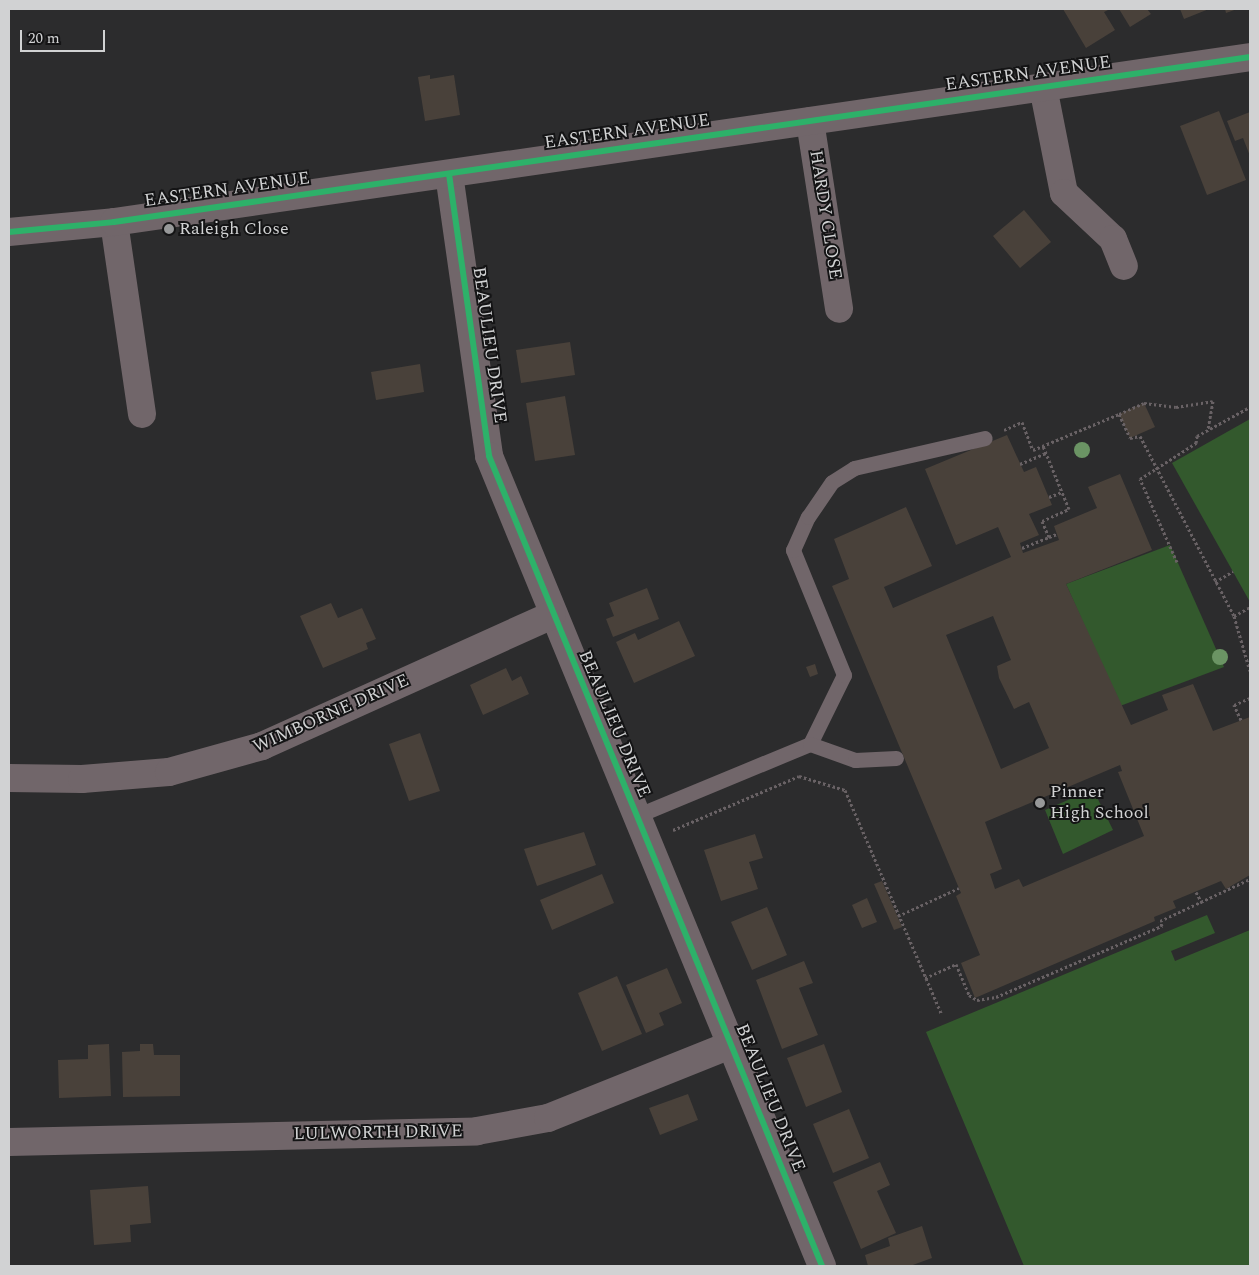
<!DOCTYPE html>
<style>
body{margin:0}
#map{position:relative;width:1259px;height:1275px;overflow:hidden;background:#2c2c2d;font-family:Spectral,serif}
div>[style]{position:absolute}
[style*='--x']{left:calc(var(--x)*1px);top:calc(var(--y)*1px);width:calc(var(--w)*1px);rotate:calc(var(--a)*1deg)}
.green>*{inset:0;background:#33592d}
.building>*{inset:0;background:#49413a}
.path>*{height:3px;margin-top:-1.5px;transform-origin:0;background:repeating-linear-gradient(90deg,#696265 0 2.5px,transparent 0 5px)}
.service>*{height:15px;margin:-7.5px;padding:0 7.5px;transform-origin:7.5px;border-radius:7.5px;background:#71666a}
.minor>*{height:28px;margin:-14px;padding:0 14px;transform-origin:14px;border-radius:14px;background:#71666a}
.tertiary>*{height:28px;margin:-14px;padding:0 14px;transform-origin:14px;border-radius:14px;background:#71666a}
.cycleway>*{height:6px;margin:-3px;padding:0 3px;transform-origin:3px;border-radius:3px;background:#2db169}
.trees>*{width:16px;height:16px;margin:-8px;border-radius:50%;background:#6b9464}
.dots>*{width:14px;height:14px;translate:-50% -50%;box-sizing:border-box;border:2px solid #141415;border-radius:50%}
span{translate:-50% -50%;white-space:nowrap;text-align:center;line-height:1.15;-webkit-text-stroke:4px #141415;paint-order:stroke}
.street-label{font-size:18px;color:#d1d2d3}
.poi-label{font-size:18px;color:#d1d2d3}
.left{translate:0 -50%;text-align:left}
.frame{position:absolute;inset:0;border:10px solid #d1d2d3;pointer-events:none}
.scale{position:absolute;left:20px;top:30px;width:85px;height:22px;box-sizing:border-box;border:2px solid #d1d2d3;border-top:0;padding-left:6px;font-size:15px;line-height:18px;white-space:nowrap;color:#d1d2d3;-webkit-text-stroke:4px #141415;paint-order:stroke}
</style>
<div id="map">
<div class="green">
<div style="clip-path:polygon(1250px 419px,1250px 602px,1172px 463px)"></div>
<div style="clip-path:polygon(1170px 545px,1224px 667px,1120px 706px,1066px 584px)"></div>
<div style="clip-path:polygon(1093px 789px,1113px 830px,1063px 854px,1045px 810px)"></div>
<div style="clip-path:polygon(1207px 915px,1215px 933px,1171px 951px,1175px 961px,1250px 930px,1250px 1266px,1024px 1266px,926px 1032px)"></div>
</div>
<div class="building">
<div style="clip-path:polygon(1063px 9px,1110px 9px,1104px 12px,1115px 30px,1086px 48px)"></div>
<div style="clip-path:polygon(1119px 9px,1147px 9px,1151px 14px,1130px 27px)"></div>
<div style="clip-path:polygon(1180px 9px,1209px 9px,1184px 19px)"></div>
<div style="clip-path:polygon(1225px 9px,1237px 9px,1226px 13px)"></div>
<div style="clip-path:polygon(430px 75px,430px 79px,454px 75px,460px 115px,425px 121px,418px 77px)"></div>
<div style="clip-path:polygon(1219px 111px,1246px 180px,1207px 195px,1180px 126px)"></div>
<div style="clip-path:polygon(1250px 112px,1250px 156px,1243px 138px,1235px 141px,1227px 121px)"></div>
<div style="clip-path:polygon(1024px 210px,1051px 242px,1020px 268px,993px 236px)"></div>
<div style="clip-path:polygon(570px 342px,575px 375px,521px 383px,516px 350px)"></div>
<div style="clip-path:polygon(420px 364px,424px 392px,376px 400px,371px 372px)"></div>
<div style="clip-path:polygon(565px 396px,575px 455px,535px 461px,526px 403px)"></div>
<div style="clip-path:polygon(1144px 403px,1155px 427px,1130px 438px,1119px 414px)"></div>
<div style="clip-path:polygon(evenodd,1007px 435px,1024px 472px,1036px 467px,1052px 505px,1029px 514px,1039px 535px,1020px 543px,1023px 553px,1059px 540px,1054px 526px,1097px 508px,1088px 487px,1120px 474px,1152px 550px,1066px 584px,1131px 725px,1168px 710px,1162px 695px,1193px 684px,1213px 731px,1250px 717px,1250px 875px,1226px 889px,1221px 881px,1173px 901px,1176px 908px,1154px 917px,1155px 921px,975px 998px,961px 963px,980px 955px,956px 896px,961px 893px,832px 586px,849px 579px,834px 539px,906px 507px,932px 566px,884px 587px,893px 608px,1011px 557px,998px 527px,956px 545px,925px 469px,1007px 435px,993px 616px,1011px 660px,997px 666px,999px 678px,1014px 709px,1029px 702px,1049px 748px,1001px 769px,946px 635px,993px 616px,1007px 435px,1120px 765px,1122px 771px,1118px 772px,1144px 836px,1023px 887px,1019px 879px,995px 889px,990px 874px,1002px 869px,985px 822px,1120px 765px)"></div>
<div style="clip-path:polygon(647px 588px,659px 619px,613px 637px,606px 619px,614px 616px,609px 603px)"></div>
<div style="clip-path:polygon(331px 603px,338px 618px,362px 608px,376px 639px,366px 643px,368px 649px,323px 668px,300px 616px)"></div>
<div style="clip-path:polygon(679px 621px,695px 656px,634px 683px,616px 642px,635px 633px,638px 640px)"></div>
<div style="clip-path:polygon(815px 664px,818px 674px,810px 677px,806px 667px)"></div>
<div style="clip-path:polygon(506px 668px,512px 681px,521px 676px,529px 694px,483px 715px,470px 685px)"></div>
<div style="clip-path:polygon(420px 733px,440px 791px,409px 801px,389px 744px)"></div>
<div style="clip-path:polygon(584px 832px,596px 865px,537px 886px,524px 849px)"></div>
<div style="clip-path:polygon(755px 834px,763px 858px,749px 862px,758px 889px,721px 901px,704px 850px)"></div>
<div style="clip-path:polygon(602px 874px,614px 903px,552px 930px,540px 900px)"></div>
<div style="clip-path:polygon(882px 881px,902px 927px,894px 930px,874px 884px)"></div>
<div style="clip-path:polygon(867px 898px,877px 922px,862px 928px,852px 905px)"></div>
<div style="clip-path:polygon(767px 907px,787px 955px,752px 970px,731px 922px)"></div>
<div style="clip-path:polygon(804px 961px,813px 983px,799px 988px,818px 1035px,782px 1049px,756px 980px)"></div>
<div style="clip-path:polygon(667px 968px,682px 1003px,659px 1013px,664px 1025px,646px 1033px,626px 985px)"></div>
<div style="clip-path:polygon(617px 976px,642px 1034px,602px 1051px,578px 993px)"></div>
<div style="clip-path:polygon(109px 1044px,111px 1096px,59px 1098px,58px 1060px,88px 1059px,88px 1045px)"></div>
<div style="clip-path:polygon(140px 1044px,153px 1044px,154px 1055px,180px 1055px,180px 1096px,123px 1097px,122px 1052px,140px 1051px)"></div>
<div style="clip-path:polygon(824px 1044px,842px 1092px,806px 1107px,787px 1058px)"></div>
<div style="clip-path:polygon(688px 1094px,698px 1120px,660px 1135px,649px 1108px)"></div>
<div style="clip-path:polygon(849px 1109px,869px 1158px,833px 1173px,813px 1124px)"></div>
<div style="clip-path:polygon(880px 1162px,890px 1185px,877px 1191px,896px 1233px,861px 1249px,833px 1182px)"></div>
<div style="clip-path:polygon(148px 1186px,151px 1223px,130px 1225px,131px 1242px,94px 1245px,90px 1190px)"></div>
<div style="clip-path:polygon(922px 1226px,932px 1258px,910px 1266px,868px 1266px,865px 1255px,890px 1246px,888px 1238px)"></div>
</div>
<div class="path">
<div style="--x:1119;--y:414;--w:27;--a:-24"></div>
<div style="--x:1144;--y:403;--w:32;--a:7"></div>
<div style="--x:1176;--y:407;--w:37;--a:-9"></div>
<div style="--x:1213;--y:401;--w:28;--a:100"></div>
<div style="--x:1004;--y:430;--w:20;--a:-24"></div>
<div style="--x:1022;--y:422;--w:30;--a:69"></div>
<div style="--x:1033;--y:450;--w:93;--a:-22.7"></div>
<div style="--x:1119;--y:414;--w:26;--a:65"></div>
<div style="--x:1130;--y:438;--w:10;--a:-11"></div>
<div style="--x:1140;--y:436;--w:203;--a:62.4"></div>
<div style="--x:1234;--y:616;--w:18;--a:-29"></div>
<div style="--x:1020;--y:464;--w:28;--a:-23"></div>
<div style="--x:1049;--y:497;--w:14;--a:-21"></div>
<div style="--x:1049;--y:537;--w:9;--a:-21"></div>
<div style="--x:1022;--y:548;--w:29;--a:-22"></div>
<div style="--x:1049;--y:537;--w:17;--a:-114"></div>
<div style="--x:1042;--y:521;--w:30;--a:-24"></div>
<div style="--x:1069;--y:509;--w:68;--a:-112.4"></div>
<div style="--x:1177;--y:562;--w:91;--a:-114"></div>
<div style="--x:1140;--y:479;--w:67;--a:-32.7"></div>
<div style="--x:1196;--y:443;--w:7;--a:-82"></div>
<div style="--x:1197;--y:436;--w:60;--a:-28.7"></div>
<div style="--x:1215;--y:582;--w:21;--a:-31"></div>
<div style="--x:1234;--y:616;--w:57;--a:73.8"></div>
<div style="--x:1241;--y:720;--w:17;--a:-115"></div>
<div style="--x:1234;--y:705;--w:17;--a:-24"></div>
<div style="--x:673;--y:830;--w:137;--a:-23.2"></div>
<div style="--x:799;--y:776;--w:48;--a:16.9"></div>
<div style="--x:845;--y:790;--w:243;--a:66.7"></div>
<div style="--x:1196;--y:892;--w:13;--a:61"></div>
<div style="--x:898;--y:916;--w:67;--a:-24.7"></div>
<div style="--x:925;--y:978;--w:34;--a:-24"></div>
<div style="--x:956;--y:964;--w:34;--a:67"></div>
<div style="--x:969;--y:995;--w:9;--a:32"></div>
<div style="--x:977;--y:1000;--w:19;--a:-9"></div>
<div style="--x:996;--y:997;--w:181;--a:-23.2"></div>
<div style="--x:1162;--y:926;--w:5;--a:-112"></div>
<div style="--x:1160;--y:921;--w:99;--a:-25"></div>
</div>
<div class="service">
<div style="--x:810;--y:744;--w:77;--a:-63.8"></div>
<div style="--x:844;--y:675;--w:135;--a:-112.2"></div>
<div style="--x:793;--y:550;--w:36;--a:-66"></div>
<div style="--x:808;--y:517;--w:42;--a:-55.6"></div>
<div style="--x:832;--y:482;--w:26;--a:-32"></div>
<div style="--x:854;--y:468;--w:134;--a:-12.9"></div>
<div style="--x:636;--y:816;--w:188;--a:-22.5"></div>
<div style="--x:810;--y:744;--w:48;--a:19.6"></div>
<div style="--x:855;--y:760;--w:41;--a:-2.8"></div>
</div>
<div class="minor">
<div style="--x:1043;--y:87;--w:108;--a:78.8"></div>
<div style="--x:1064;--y:193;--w:67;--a:43.2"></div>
<div style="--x:1113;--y:239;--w:29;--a:68"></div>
<div style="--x:810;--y:121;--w:190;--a:81.2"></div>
<div style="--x:449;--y:174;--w:285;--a:81.9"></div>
<div style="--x:489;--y:456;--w:876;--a:67.65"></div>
<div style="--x:114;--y:222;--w:194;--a:81.7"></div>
<div style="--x:9;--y:778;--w:73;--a:0.8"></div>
<div style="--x:82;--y:779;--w:87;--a:-4.6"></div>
<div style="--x:169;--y:772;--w:97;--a:-15.6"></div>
<div style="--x:262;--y:746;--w:318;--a:-24.3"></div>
<div style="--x:9;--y:1142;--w:468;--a:-1.3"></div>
<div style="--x:477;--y:1131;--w:72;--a:-10.4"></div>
<div style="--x:548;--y:1118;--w:199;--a:-21.8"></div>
</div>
<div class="tertiary">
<div style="--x:9;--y:232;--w:105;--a:-5.4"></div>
<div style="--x:114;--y:222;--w:1148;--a:-8.26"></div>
</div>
<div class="cycleway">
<div style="--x:449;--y:174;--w:285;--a:81.9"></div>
<div style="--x:489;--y:456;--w:876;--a:67.65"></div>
<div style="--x:9;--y:232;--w:105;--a:-5.4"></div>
<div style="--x:114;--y:222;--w:1148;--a:-8.26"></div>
</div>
<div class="trees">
<div style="left:1082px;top:450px"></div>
<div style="left:1220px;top:657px"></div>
</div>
<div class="dots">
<div style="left:169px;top:229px;background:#979899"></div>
<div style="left:1040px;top:803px;background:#979899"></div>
</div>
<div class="street-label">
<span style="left:1028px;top:74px;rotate:-8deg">EASTERN AVENUE</span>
<span style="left:627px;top:132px;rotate:-8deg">EASTERN AVENUE</span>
<span style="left:227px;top:190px;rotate:-8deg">EASTERN AVENUE</span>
<span style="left:825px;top:215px;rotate:81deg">HARDY CLOSE</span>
<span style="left:489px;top:345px;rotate:82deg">BEAULIEU DRIVE</span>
<span style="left:331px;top:714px;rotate:-24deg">WIMBORNE DRIVE</span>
<span style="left:614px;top:724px;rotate:67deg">BEAULIEU DRIVE</span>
<span style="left:770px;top:1098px;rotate:68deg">BEAULIEU DRIVE</span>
<span style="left:378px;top:1133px;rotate:-1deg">LULWORTH DRIVE</span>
</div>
<div class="poi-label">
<span class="left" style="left:179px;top:229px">Raleigh Close</span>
<span class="left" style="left:1050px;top:803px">Pinner<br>High School</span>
</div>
<div class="frame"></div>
<div class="scale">20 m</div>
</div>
